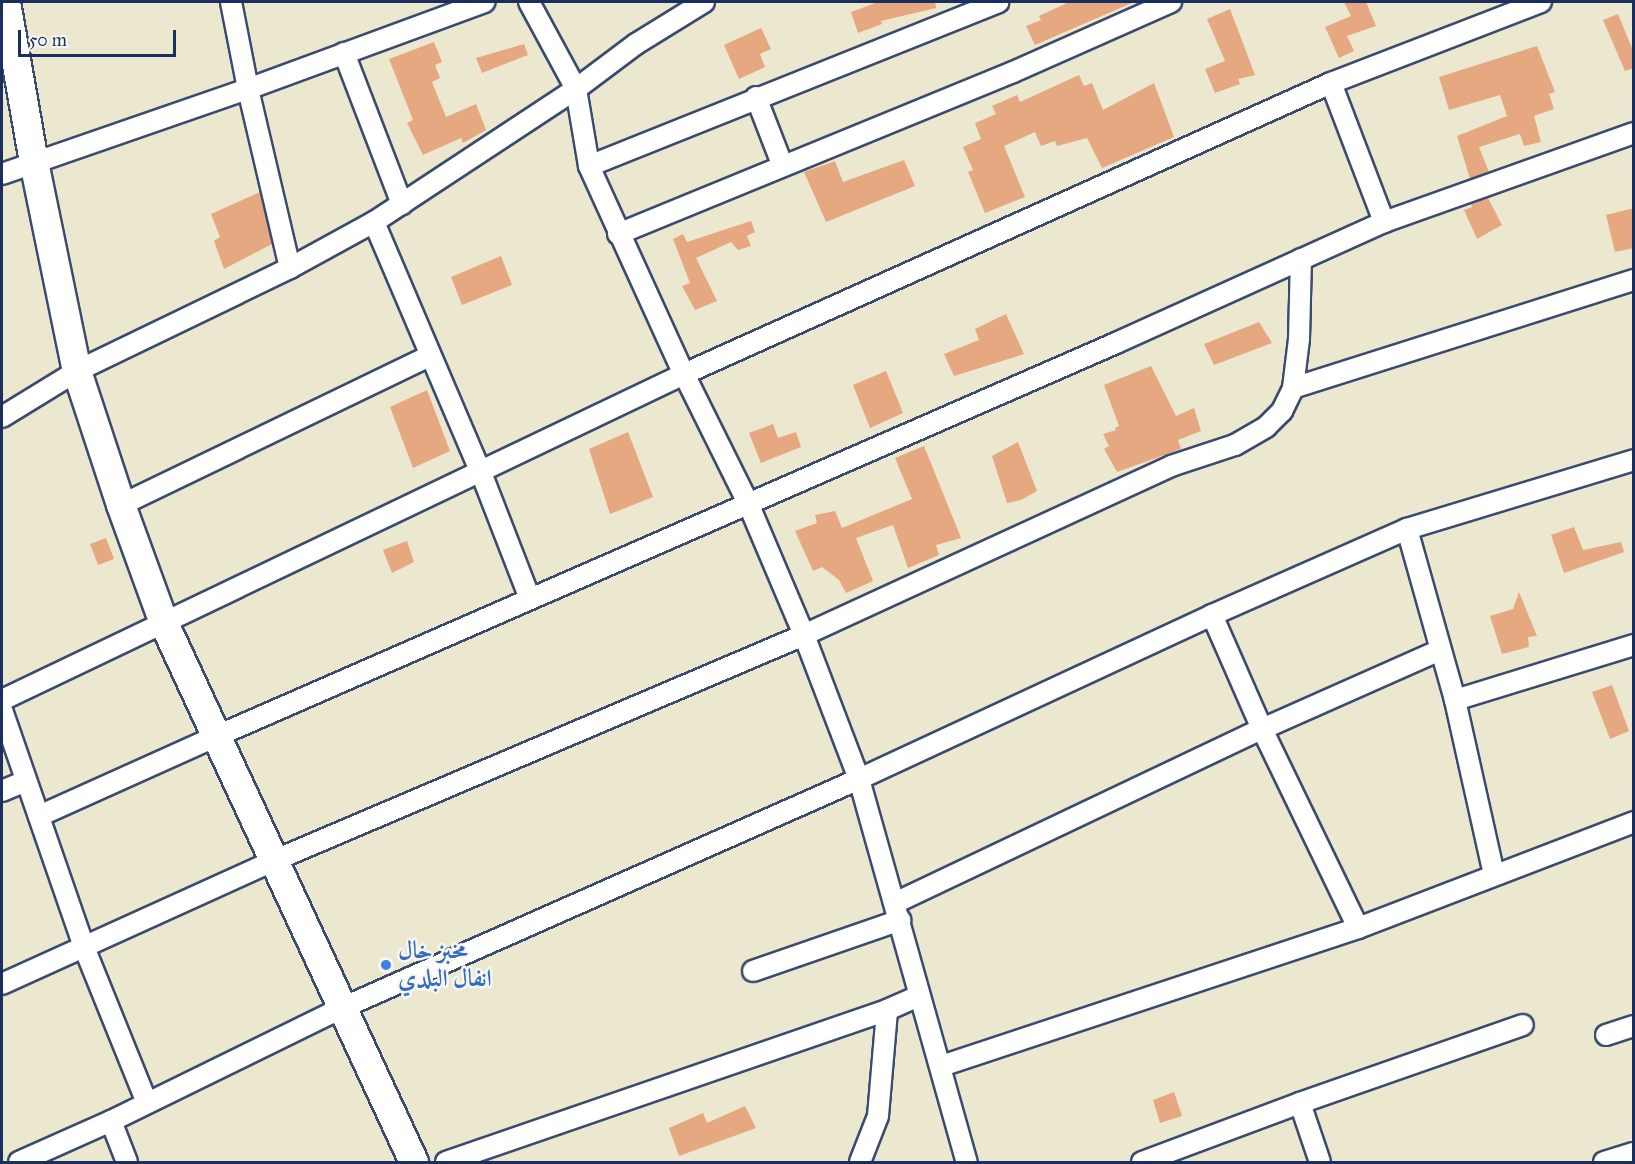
<!DOCTYPE html>
<meta charset="utf-8">
<style>
body{margin:0}
#map{position:relative;width:1635px;height:1164px;overflow:hidden;background:#ebe8cf;font-family:"IM FELL Great Primer",Amiri,serif}
div>[style]{position:absolute}
[style*='--x']{left:calc(var(--x)*1px);top:calc(var(--y)*1px);width:calc(var(--w)*1px);rotate:calc(var(--a)*1deg)}
.building>*{inset:0;background:#e5a881}
.roads{filter:drop-shadow(2px 0 #3a4b6f) drop-shadow(-2px 0 #3a4b6f) drop-shadow(0 2px #3a4b6f) drop-shadow(0 -2px #3a4b6f)}
.street>*{height:20px;margin:-10px;padding:0 10px;transform-origin:10px;border-radius:10px;background:#fff}
.secondary>*{height:28px;margin:-14px;padding:0 14px;transform-origin:14px;border-radius:14px;background:#fff}
.dots>*{width:16px;height:16px;translate:-50% -50%;box-sizing:border-box;border:3px solid #f6f6f2;border-radius:50%}
span{translate:-50% -50%;white-space:nowrap;text-align:center;line-height:1.15;-webkit-text-stroke:5px #f6f6f2;paint-order:stroke}
.shop-label{font-size:24px;color:#366cbe;font-weight:700}
.left{translate:0 -50%;text-align:left}
.frame{position:absolute;inset:0;border:3px solid #1b2f5e;pointer-events:none}
.scale{position:absolute;left:18px;top:30px;width:158px;height:27px;box-sizing:border-box;border:3px solid #1b2f5e;border-top:0;padding-left:8px;font-size:18px;line-height:21px;white-space:nowrap;color:#1b2f5e;-webkit-text-stroke:4px #f6f6f2;paint-order:stroke}
</style>
<div id="map">
<div class="building">
<div style="clip-path:polygon(878px 2px,935px 2px,936px 8px,881px 21px,882px 24px,858px 33px,851px 12px)"></div>
<div style="clip-path:polygon(1069px 2px,1134px 2px,1035px 45px,1026px 26px,1041px 20px,1039px 16px)"></div>
<div style="clip-path:polygon(1344px 2px,1366px 2px,1376px 26px,1347px 36px,1354px 51px,1339px 58px,1325px 27px,1351px 16px)"></div>
<div style="clip-path:polygon(1230px 9px,1255px 75px,1238px 79px,1240px 84px,1215px 93px,1205px 69px,1225px 61px,1207px 19px)"></div>
<div style="clip-path:polygon(1618px 14px,1634px 53px,1634px 68px,1625px 71px,1603px 20px)"></div>
<div style="clip-path:polygon(761px 28px,771px 49px,760px 54px,765px 67px,739px 79px,724px 45px)"></div>
<div style="clip-path:polygon(434px 42px,442px 62px,435px 65px,440px 78px,432px 82px,446px 117px,476px 104px,486px 130px,463px 143px,461px 138px,423px 155px,407px 123px,413px 120px,389px 59px)"></div>
<div style="clip-path:polygon(524px 44px,528px 55px,482px 73px,476px 58px)"></div>
<div style="clip-path:polygon(1537px 46px,1555px 92px,1549px 94px,1554px 109px,1534px 116px,1541px 142px,1524px 146px,1520px 134px,1479px 147px,1489px 172px,1470px 179px,1457px 136px,1507px 116px,1500px 95px,1449px 110px,1439px 77px)"></div>
<div style="clip-path:polygon(1079px 75px,1084px 86px,1092px 83px,1103px 110px,1154px 83px,1174px 137px,1102px 168px,1087px 138px,1057px 146px,1055px 141px,1041px 146px,1035px 132px,1004px 146px,1025px 197px,985px 213px,968px 172px,973px 170px,963px 147px,981px 139px,975px 123px,996px 114px,992px 106px,1017px 95px,1020px 102px)"></div>
<div style="clip-path:polygon(904px 160px,915px 186px,826px 222px,804px 172px,835px 161px,843px 182px)"></div>
<div style="clip-path:polygon(260px 192px,272px 244px,224px 269px,214px 241px,220px 237px,211px 214px)"></div>
<div style="clip-path:polygon(1488px 198px,1502px 225px,1477px 239px,1464px 210px,1472px 207px,1471px 204px)"></div>
<div style="clip-path:polygon(1634px 208px,1634px 248px,1615px 252px,1606px 215px)"></div>
<div style="clip-path:polygon(751px 221px,755px 232px,747px 236px,751px 246px,738px 250px,731px 242px,696px 258px,717px 301px,695px 310px,682px 286px,690px 283px,673px 239px,683px 234px,687px 242px)"></div>
<div style="clip-path:polygon(501px 256px,512px 285px,462px 305px,451px 277px)"></div>
<div style="clip-path:polygon(1006px 314px,1024px 354px,954px 376px,944px 354px,979px 340px,975px 329px)"></div>
<div style="clip-path:polygon(1259px 322px,1272px 343px,1214px 365px,1204px 344px)"></div>
<div style="clip-path:polygon(1151px 366px,1176px 416px,1194px 408px,1201px 431px,1178px 440px,1181px 449px,1117px 472px,1104px 449px,1109px 446px,1103px 434px,1116px 430px,1115px 428px,1119px 426px,1104px 385px)"></div>
<div style="clip-path:polygon(886px 371px,903px 413px,870px 428px,853px 385px)"></div>
<div style="clip-path:polygon(427px 390px,450px 451px,413px 468px,390px 407px)"></div>
<div style="clip-path:polygon(773px 424px,778px 438px,796px 432px,801px 447px,761px 463px,749px 433px)"></div>
<div style="clip-path:polygon(628px 432px,653px 497px,610px 514px,589px 449px)"></div>
<div style="clip-path:polygon(1018px 442px,1037px 491px,1021px 500px,1007px 503px,992px 456px)"></div>
<div style="clip-path:polygon(924px 446px,961px 538px,936px 545px,939px 555px,908px 568px,893px 525px,856px 538px,873px 581px,846px 593px,839px 580px,822px 567px,813px 571px,795px 531px,817px 523px,815px 515px,835px 511px,842px 528px,912px 499px,895px 458px)"></div>
<div style="clip-path:polygon(1574px 527px,1583px 550px,1621px 542px,1624px 552px,1564px 573px,1551px 535px)"></div>
<div style="clip-path:polygon(106px 538px,114px 559px,98px 565px,90px 544px)"></div>
<div style="clip-path:polygon(407px 541px,414px 562px,392px 573px,383px 550px)"></div>
<div style="clip-path:polygon(1519px 592px,1537px 636px,1528px 637px,1529px 647px,1502px 654px,1490px 616px,1513px 609px)"></div>
<div style="clip-path:polygon(1612px 685px,1629px 731px,1610px 739px,1592px 692px)"></div>
<div style="clip-path:polygon(1174px 1092px,1182px 1116px,1160px 1123px,1153px 1100px)"></div>
<div style="clip-path:polygon(745px 1106px,756px 1128px,679px 1156px,669px 1128px,703px 1113px,707px 1123px)"></div>
</div>
<div class="roads">
<div class="street">
<div style="--x:231;--y:2;--w:89;--a:78.9"></div>
<div style="--x:248;--y:89;--w:184;--a:76.8"></div>
<div style="--x:529;--y:2;--w:99;--a:61.6"></div>
<div style="--x:576;--y:89;--w:78;--a:80.4"></div>
<div style="--x:589;--y:166;--w:229;--a:65.5"></div>
<div style="--x:684;--y:374;--w:144;--a:63.6"></div>
<div style="--x:748;--y:503;--w:143;--a:67"></div>
<div style="--x:804;--y:635;--w:154;--a:69.1"></div>
<div style="--x:859;--y:779;--w:398;--a:74.3"></div>
<div style="--x:344;--y:53;--w:162;--a:69"></div>
<div style="--x:1331;--y:83;--w:149;--a:69.1"></div>
<div style="--x:756;--y:97;--w:72;--a:68.8"></div>
<div style="--x:589;--y:166;--w:441;--a:-21.8"></div>
<div style="--x:2;--y:174;--w:260;--a:-19.1"></div>
<div style="--x:248;--y:89;--w:252;--a:-20.2"></div>
<div style="--x:374;--y:222;--w:270;--a:66.9"></div>
<div style="--x:480;--y:470;--w:138;--a:68.8"></div>
<div style="--x:618;--y:234;--w:427;--a:-22.3"></div>
<div style="--x:1013;--y:72;--w:173;--a:-23.9"></div>
<div style="--x:1293;--y:388;--w:358;--a:-17.6"></div>
<div style="--x:2;--y:417;--w:88;--a:-31.5"></div>
<div style="--x:77;--y:371;--w:237;--a:-25.8"></div>
<div style="--x:290;--y:268;--w:96;--a:-28.7"></div>
<div style="--x:374;--y:222;--w:242;--a:-33.4"></div>
<div style="--x:576;--y:89;--w:75;--a:-36.9"></div>
<div style="--x:636;--y:44;--w:80;--a:-31.7"></div>
<div style="--x:121;--y:505;--w:342;--a:-25.8"></div>
<div style="--x:1407;--y:529;--w:178;--a:74.3"></div>
<div style="--x:1455;--y:700;--w:179;--a:77.4"></div>
<div style="--x:1212;--y:615;--w:124;--a:66.3"></div>
<div style="--x:1262;--y:729;--w:221;--a:64.2"></div>
<div style="--x:2;--y:700;--w:756;--a:-25.55"></div>
<div style="--x:684;--y:374;--w:709;--a:-24.22"></div>
<div style="--x:1331;--y:83;--w:225;--a:-21.1"></div>
<div style="--x:1455;--y:700;--w:187;--a:-17.1"></div>
<div style="--x:2;--y:710;--w:251;--a:70.9"></div>
<div style="--x:84;--y:947;--w:168;--a:68"></div>
<div style="--x:2;--y:791;--w:25;--a:-23"></div>
<div style="--x:39;--y:816;--w:195;--a:-24.2"></div>
<div style="--x:217;--y:736;--w:981;--a:-23.61"></div>
<div style="--x:1116;--y:343;--w:294;--a:-24.3"></div>
<div style="--x:1384;--y:222;--w:265;--a:-19.6"></div>
<div style="--x:895;--y:903;--w:406;--a:-25.4"></div>
<div style="--x:1262;--y:729;--w:195;--a:-23.9"></div>
<div style="--x:753;--y:971;--w:156;--a:-19.1"></div>
<div style="--x:2;--y:984;--w:298;--a:-24.4"></div>
<div style="--x:273;--y:861;--w:577;--a:-23.06"></div>
<div style="--x:804;--y:635;--w:404;--a:-24.7"></div>
<div style="--x:1171;--y:466;--w:67;--a:-18.2"></div>
<div style="--x:1235;--y:445;--w:36;--a:-30"></div>
<div style="--x:1266;--y:427;--w:23;--a:-45"></div>
<div style="--x:1282;--y:411;--w:25;--a:-64"></div>
<div style="--x:1293;--y:388;--w:49;--a:-83"></div>
<div style="--x:1299;--y:339;--w:80;--a:-88.6"></div>
<div style="--x:1606;--y:1035;--w:29;--a:-18"></div>
<div style="--x:941;--y:1066;--w:439;--a:-18.3"></div>
<div style="--x:1358;--y:928;--w:296;--a:-21"></div>
<div style="--x:1300;--y:1103;--w:62;--a:71.3"></div>
<div style="--x:111;--y:1121;--w:44;--a:68.7"></div>
<div style="--x:19;--y:1162;--w:101;--a:-24"></div>
<div style="--x:111;--y:1121;--w:257;--a:-26.1"></div>
<div style="--x:342;--y:1008;--w:565;--a:-23.89"></div>
<div style="--x:859;--y:779;--w:389;--a:-24.9"></div>
<div style="--x:1212;--y:615;--w:213;--a:-23.8"></div>
<div style="--x:1407;--y:529;--w:237;--a:-16.9"></div>
<div style="--x:446;--y:1162;--w:466;--a:-19"></div>
<div style="--x:887;--y:1010;--w:35;--a:-24"></div>
<div style="--x:860;--y:1162;--w:49;--a:-68.6"></div>
<div style="--x:878;--y:1116;--w:106;--a:-85.1"></div>
<div style="--x:1142;--y:1162;--w:169;--a:-20.5"></div>
<div style="--x:1300;--y:1103;--w:236;--a:-19.3"></div>
<div style="--x:1604;--y:1162;--w:31;--a:-17"></div>
</div>
<div class="secondary">
<div style="--x:6;--y:2;--w:162;--a:80.1"></div>
<div style="--x:34;--y:162;--w:213;--a:78.4"></div>
<div style="--x:77;--y:371;--w:141;--a:71.8"></div>
<div style="--x:121;--y:505;--w:126;--a:70"></div>
<div style="--x:164;--y:623;--w:594;--a:65.12"></div>
</div>
</div>
<div class="dots">
<div style="left:386px;top:965px;background:#3f7fe0"></div>
</div>
<div class="shop-label">
<span class="left" style="left:398px;top:965px">مخبز خال<br>انفال البلدي</span>
</div>
<div class="frame"></div>
<div class="scale">50 m</div>
</div>
